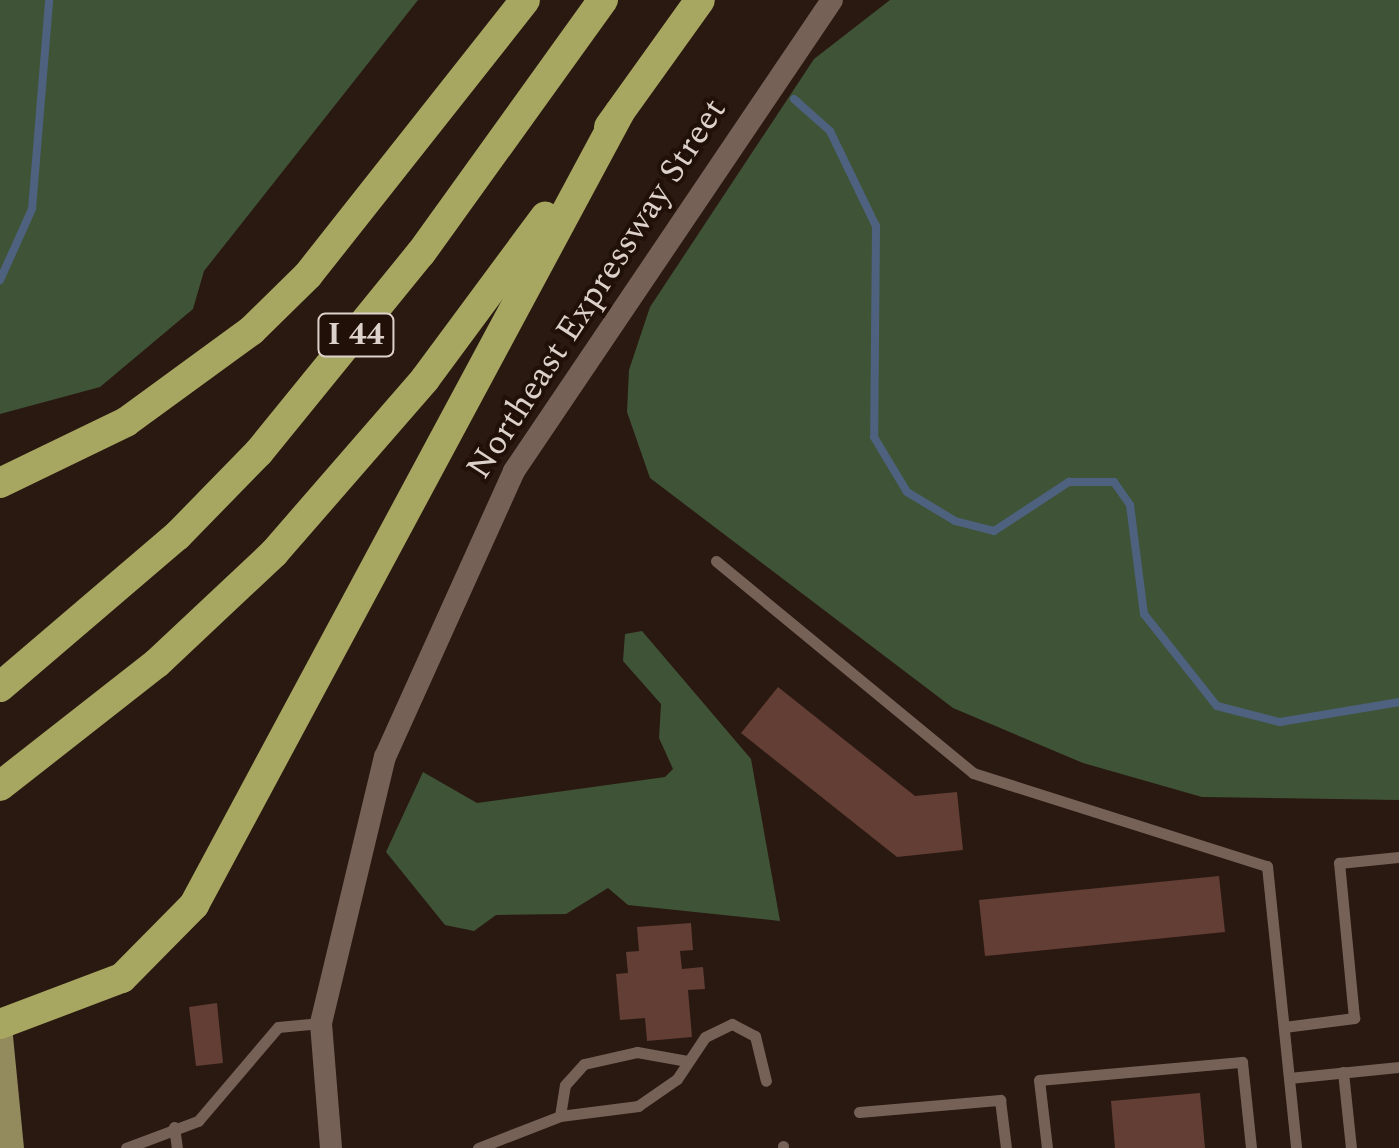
<!DOCTYPE html>
<style>
body{margin:0}
#map{position:relative;width:1399px;height:1148px;overflow:hidden;background:#2a1911;font-family:Spectral,serif}
div>[style]{position:absolute}
[style*='--x']{left:calc(var(--x)*1px);top:calc(var(--y)*1px);width:calc(var(--w)*1px);rotate:calc(var(--a)*1deg)}
.forest>*{inset:0;background:#3f5337}
.stream>*{height:8px;margin:-4px;padding:0 4px;transform-origin:4px;border-radius:4px;background:#4e627f}
.building>*{inset:0;background:#623e35}
.lane>*{height:11px;margin:-5.5px;padding:0 5.5px;transform-origin:5.5px;border-radius:5.5px;background:#766157}
.street>*{height:22px;margin:-11px;padding:0 11px;transform-origin:11px;border-radius:11px;background:#766157}
.primary>*{height:25px;margin:-12.5px;padding:0 12.5px;transform-origin:12.5px;border-radius:12.5px;background:#938b5d}
.highway>*{height:30px;margin:-15px;padding:0 15px;transform-origin:15px;border-radius:15px;background:#a7a761}
span{translate:-50% -50%;white-space:nowrap;text-align:center;line-height:1.15;-webkit-text-stroke:8px #201008;paint-order:stroke}
.shield-label span{padding:2px 8px;background:#201008;border:2px solid;border-radius:8px;-webkit-text-stroke-width:0}
.shield-label{font-size:32px;color:#ddd1cb;font-weight:700}
.street-label{font-size:35px;color:#ddd1cb}
</style>
<div id="map">
<div class="forest">
<div style="clip-path:polygon(0 0,418px 0,204px 271px,193px 309px,100px 387px,0 414px)"></div>
<div style="clip-path:polygon(890px 0,1399px 0,1399px 800px,1202px 797px,1083px 763px,953px 708px,650px 478px,627px 412px,629px 370px,650px 307px,814px 59px)"></div>
<div style="clip-path:polygon(642px 631px,751px 759px,780px 921px,628px 905px,608px 888px,566px 914px,496px 915px,474px 931px,445px 925px,386px 852px,423px 772px,477px 803px,665px 777px,673px 769px,659px 738px,661px 704px,623px 661px,625px 634px)"></div>
</div>
<div class="stream">
<div style="--x:794;--y:99;--w:48;--a:41.6"></div>
<div style="--x:830;--y:131;--w:106;--a:64.2"></div>
<div style="--x:876;--y:226;--w:211;--a:90.5"></div>
<div style="--x:874;--y:437;--w:64;--a:59"></div>
<div style="--x:907;--y:492;--w:56;--a:31.1"></div>
<div style="--x:955;--y:521;--w:40;--a:14.4"></div>
<div style="--x:994;--y:531;--w:90;--a:-33.2"></div>
<div style="--x:1069;--y:482;--w:45;--a:0"></div>
<div style="--x:1114;--y:482;--w:28;--a:55"></div>
<div style="--x:1130;--y:505;--w:110;--a:82.7"></div>
<div style="--x:1144;--y:614;--w:117;--a:51.6"></div>
<div style="--x:1217;--y:706;--w:65;--a:14.3"></div>
<div style="--x:1280;--y:722;--w:121;--a:-9.5"></div>
<div style="--x:0;--y:280;--w:78;--a:-65.7"></div>
<div style="--x:32;--y:209;--w:210;--a:-85.3"></div>
</div>
<div class="building">
<div style="clip-path:polygon(778px 687px,915px 796px,957px 792px,963px 850px,897px 857px,741px 733px)"></div>
<div style="clip-path:polygon(1219px 876px,1225px 932px,985px 956px,979px 900px)"></div>
<div style="clip-path:polygon(691px 923px,693px 950px,680px 951px,682px 969px,703px 967px,705px 989px,688px 990px,692px 1037px,647px 1041px,645px 1018px,620px 1020px,616px 974px,628px 973px,626px 952px,639px 951px,637px 927px)"></div>
<div style="clip-path:polygon(217px 1003px,223px 1063px,196px 1066px,189px 1007px)"></div>
<div style="clip-path:polygon(1200px 1093px,1205px 1148px,1115px 1148px,1111px 1101px)"></div>
</div>
<div class="lane">
<div style="--x:716;--y:561;--w:333;--a:39.5"></div>
<div style="--x:973;--y:773;--w:308;--a:17.6"></div>
<div style="--x:1267;--y:866;--w:283;--a:84.1"></div>
<div style="--x:1284;--y:1027;--w:71;--a:-7.3"></div>
<div style="--x:1354;--y:1018;--w:156;--a:-95.5"></div>
<div style="--x:1339;--y:863;--w:60;--a:-5.7"></div>
<div style="--x:1343;--y:1072;--w:76;--a:84"></div>
<div style="--x:1289;--y:1078;--w:111;--a:-5.7"></div>
<div style="--x:859;--y:1112;--w:142;--a:-4.9"></div>
<div style="--x:1000;--y:1100;--w:48;--a:82.9"></div>
<div style="--x:560;--y:1116;--w:31;--a:-81"></div>
<div style="--x:565;--y:1085;--w:28;--a:-48"></div>
<div style="--x:584;--y:1064;--w:54;--a:-12.8"></div>
<div style="--x:637;--y:1052;--w:51;--a:10.2"></div>
<div style="--x:174;--y:1127;--w:21;--a:82"></div>
<div style="--x:783;--y:1146;--w:2;--a:90"></div>
<div style="--x:126;--y:1148;--w:77;--a:-20.6"></div>
<div style="--x:198;--y:1121;--w:123;--a:-49.6"></div>
<div style="--x:278;--y:1027;--w:43;--a:-5.3"></div>
<div style="--x:478;--y:1148;--w:88;--a:-21.3"></div>
<div style="--x:560;--y:1116;--w:79;--a:-7.3"></div>
<div style="--x:638;--y:1106;--w:47;--a:-34.7"></div>
<div style="--x:677;--y:1079;--w:50;--a:-56.3"></div>
<div style="--x:705;--y:1037;--w:30;--a:-26"></div>
<div style="--x:732;--y:1024;--w:26;--a:28"></div>
<div style="--x:755;--y:1036;--w:46;--a:76.3"></div>
<div style="--x:1047;--y:1148;--w:68;--a:-96.7"></div>
<div style="--x:1039;--y:1080;--w:204;--a:-5.1"></div>
<div style="--x:1242;--y:1062;--w:86;--a:84"></div>
</div>
<div class="street">
<div style="--x:331;--y:1148;--w:125;--a:-94.6"></div>
<div style="--x:321;--y:1023;--w:274;--a:-76.5"></div>
<div style="--x:385;--y:757;--w:314;--a:-65.7"></div>
<div style="--x:514;--y:471;--w:568;--a:-55.97"></div>
</div>
<div class="primary">
<div style="--x:0;--y:1036;--w:113;--a:84.4"></div>
</div>
<div class="highway">
<div style="--x:609;--y:127;--w:156;--a:-54.4"></div>
<div style="--x:0;--y:483;--w:140;--a:-25.8"></div>
<div style="--x:126;--y:422;--w:155;--a:-36.1"></div>
<div style="--x:251;--y:331;--w:80;--a:-44.5"></div>
<div style="--x:308;--y:275;--w:350;--a:-51.7"></div>
<div style="--x:0;--y:687;--w:233;--a:-40.5"></div>
<div style="--x:177;--y:536;--w:117;--a:-45.7"></div>
<div style="--x:259;--y:452;--w:257;--a:-50.9"></div>
<div style="--x:421;--y:253;--w:312;--a:-54.3"></div>
<div style="--x:0;--y:786;--w:199;--a:-38.1"></div>
<div style="--x:157;--y:663;--w:161;--a:-43.2"></div>
<div style="--x:274;--y:553;--w:230;--a:-49"></div>
<div style="--x:425;--y:379;--w:202;--a:-53.5"></div>
<div style="--x:0;--y:1024;--w:130;--a:-20.7"></div>
<div style="--x:122;--y:978;--w:103;--a:-45.4"></div>
<div style="--x:194;--y:905;--w:900;--a:-61.76"></div>
</div>
<div class="shield-label">
<span style="left:356px;top:335px">I 44</span>
</div>
<div class="street-label">
<span style="left:597px;top:289px;rotate:-57deg">Northeast Expressway Street</span>
</div>
</div>
